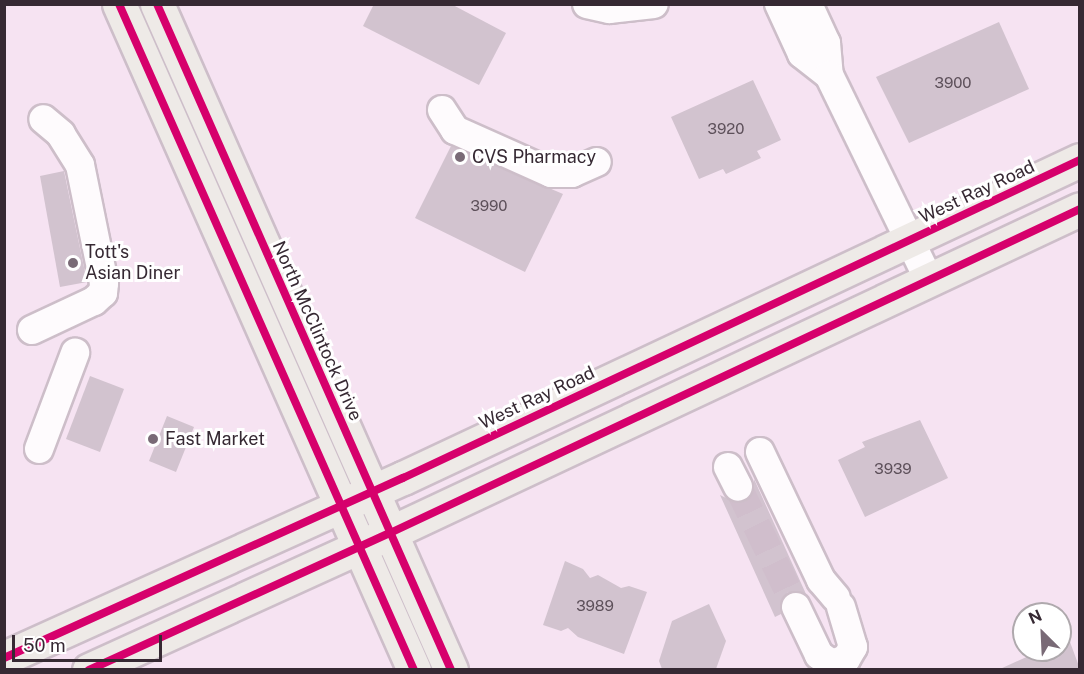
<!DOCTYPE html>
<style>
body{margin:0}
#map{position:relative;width:1084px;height:674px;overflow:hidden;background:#f6e3f2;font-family:"Public Sans",sans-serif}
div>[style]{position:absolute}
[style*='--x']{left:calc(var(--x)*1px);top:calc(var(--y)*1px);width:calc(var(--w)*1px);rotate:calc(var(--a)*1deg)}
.building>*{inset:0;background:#d2c3cf}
.minor-tunnel>*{height:28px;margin-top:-14px;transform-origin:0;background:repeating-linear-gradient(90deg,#d0becc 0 28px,transparent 0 42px)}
.roads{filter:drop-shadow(2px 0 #cdbec9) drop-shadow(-2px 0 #cdbec9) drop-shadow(0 2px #cdbec9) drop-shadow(0 -2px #cdbec9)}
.minor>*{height:28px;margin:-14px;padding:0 14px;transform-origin:14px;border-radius:14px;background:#fefbfd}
.major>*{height:33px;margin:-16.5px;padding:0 16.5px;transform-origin:16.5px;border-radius:16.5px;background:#eeeae7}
.cycleway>*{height:8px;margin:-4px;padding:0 4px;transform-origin:4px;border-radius:4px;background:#d6006c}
.dots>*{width:16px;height:16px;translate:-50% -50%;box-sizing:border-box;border:3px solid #fff;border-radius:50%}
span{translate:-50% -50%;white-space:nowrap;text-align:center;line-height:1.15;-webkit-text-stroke:6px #fff;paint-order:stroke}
.number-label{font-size:15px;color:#5d505a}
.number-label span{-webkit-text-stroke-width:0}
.poi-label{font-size:18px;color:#362933}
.left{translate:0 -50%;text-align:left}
.street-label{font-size:18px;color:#362933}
.frame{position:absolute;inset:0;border:6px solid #362933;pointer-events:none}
.north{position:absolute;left:1012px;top:602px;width:60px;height:60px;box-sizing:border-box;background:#fff;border:2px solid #afa9ad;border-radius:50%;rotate:336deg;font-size:16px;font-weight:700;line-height:24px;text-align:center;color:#362933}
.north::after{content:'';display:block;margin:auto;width:21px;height:27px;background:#796a76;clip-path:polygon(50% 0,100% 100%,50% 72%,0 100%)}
.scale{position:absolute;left:12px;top:635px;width:150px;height:27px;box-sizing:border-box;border:3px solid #362933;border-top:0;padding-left:8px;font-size:18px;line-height:21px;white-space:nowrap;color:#362933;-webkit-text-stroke:4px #fff;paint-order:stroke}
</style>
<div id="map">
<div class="building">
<div style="clip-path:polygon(374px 4px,451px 4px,506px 33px,479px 85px,363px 26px)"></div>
<div style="clip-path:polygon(999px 22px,1029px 89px,909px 143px,876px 77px)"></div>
<div style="clip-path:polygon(753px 80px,781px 140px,757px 151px,761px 158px,726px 174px,723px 169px,699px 179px,671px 117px)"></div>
<div style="clip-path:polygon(451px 146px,563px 194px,525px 272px,415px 218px)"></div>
<div style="clip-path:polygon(64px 171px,87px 282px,60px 287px,40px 176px)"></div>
<div style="clip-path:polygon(90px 376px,124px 389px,100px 452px,66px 439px)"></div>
<div style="clip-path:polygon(167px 416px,194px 427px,176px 472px,149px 461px)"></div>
<div style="clip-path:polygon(920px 420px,948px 478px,865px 517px,838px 460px,865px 447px,862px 442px)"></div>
<div style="clip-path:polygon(754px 479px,806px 594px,788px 592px,780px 605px,781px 614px,775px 617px,720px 495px,736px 503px,745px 502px,752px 496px)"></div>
<div style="clip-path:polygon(565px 561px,583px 569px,590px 578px,598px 575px,621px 588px,629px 586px,647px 592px,624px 654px,578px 637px,568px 628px,561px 631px,543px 625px)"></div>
<div style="clip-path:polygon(709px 604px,726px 641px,716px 669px,662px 669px,659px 661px,672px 621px)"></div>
<div style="clip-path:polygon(1070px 642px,1080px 669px,1000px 669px,1042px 650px,1060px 650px)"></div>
</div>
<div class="minor-tunnel">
<div style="--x:738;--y:487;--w:133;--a:64.2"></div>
</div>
<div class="roads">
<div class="minor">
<div style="--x:587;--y:4;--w:23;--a:13"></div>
<div style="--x:609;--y:9;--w:45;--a:-6.3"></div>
<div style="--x:779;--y:4;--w:55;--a:65.3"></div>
<div style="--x:802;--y:54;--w:34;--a:38"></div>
<div style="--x:808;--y:4;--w:43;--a:65.2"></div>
<div style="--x:826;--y:43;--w:32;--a:85"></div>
<div style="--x:829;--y:75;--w:228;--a:64"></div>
<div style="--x:442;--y:110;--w:24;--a:57"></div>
<div style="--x:455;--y:130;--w:105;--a:24.1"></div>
<div style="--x:551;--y:173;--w:21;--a:0"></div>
<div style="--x:572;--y:173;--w:27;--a:-24"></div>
<div style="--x:32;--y:330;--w:68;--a:-25.1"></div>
<div style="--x:94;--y:301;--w:12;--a:-42"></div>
<div style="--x:103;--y:293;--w:10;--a:-84"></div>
<div style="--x:104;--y:283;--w:120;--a:-101.5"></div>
<div style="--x:80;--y:165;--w:36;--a:-122"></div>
<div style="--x:61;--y:134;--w:23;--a:-140"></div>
<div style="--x:39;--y:449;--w:103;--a:-69.4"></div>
<div style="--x:760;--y:452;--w:142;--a:64.5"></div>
<div style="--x:821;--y:580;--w:23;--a:50"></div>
<div style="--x:728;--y:467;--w:22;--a:63"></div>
<div style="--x:796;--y:607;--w:53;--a:64.4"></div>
<div style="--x:819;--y:655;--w:16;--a:35"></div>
<div style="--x:832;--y:664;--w:15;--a:-20"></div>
<div style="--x:846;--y:659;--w:14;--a:-60"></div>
<div style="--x:853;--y:647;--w:42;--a:-106.7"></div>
</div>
<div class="major">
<div style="--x:119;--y:4;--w:728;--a:66.11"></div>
<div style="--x:157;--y:4;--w:728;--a:66.18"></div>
<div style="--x:4;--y:658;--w:438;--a:-24.3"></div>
<div style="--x:403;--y:478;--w:748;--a:-25.16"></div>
<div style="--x:89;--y:670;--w:331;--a:-24.5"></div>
<div style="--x:390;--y:533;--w:762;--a:-25.15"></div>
</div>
</div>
<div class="cycleway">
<div style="--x:119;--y:4;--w:728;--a:66.11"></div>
<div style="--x:157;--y:4;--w:728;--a:66.18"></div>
<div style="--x:4;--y:658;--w:438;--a:-24.3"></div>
<div style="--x:403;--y:478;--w:748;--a:-25.16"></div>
<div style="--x:89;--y:670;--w:331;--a:-24.5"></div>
<div style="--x:390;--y:533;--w:762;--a:-25.15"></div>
</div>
<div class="dots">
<div style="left:460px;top:157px;background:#796a76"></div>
<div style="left:73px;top:263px;background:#796a76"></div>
<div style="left:153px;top:439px;background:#796a76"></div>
</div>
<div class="number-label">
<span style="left:953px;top:83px">3900</span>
<span style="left:726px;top:129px">3920</span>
<span style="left:489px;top:206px">3990</span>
<span style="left:893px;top:469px">3939</span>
<span style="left:595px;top:606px">3989</span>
</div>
<div class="poi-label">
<span class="left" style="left:472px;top:157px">CVS Pharmacy</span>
<span class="left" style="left:85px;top:263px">Tott's<br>Asian Diner</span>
<span class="left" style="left:165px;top:439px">Fast Market</span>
</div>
<div class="street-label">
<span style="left:977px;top:192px;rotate:-25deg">West Ray Road</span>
<span style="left:317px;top:331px;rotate:66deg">North McClintock Drive</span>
<span style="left:537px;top:398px;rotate:-25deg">West Ray Road</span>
</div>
<div class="frame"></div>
<div class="north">N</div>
<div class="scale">50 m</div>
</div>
